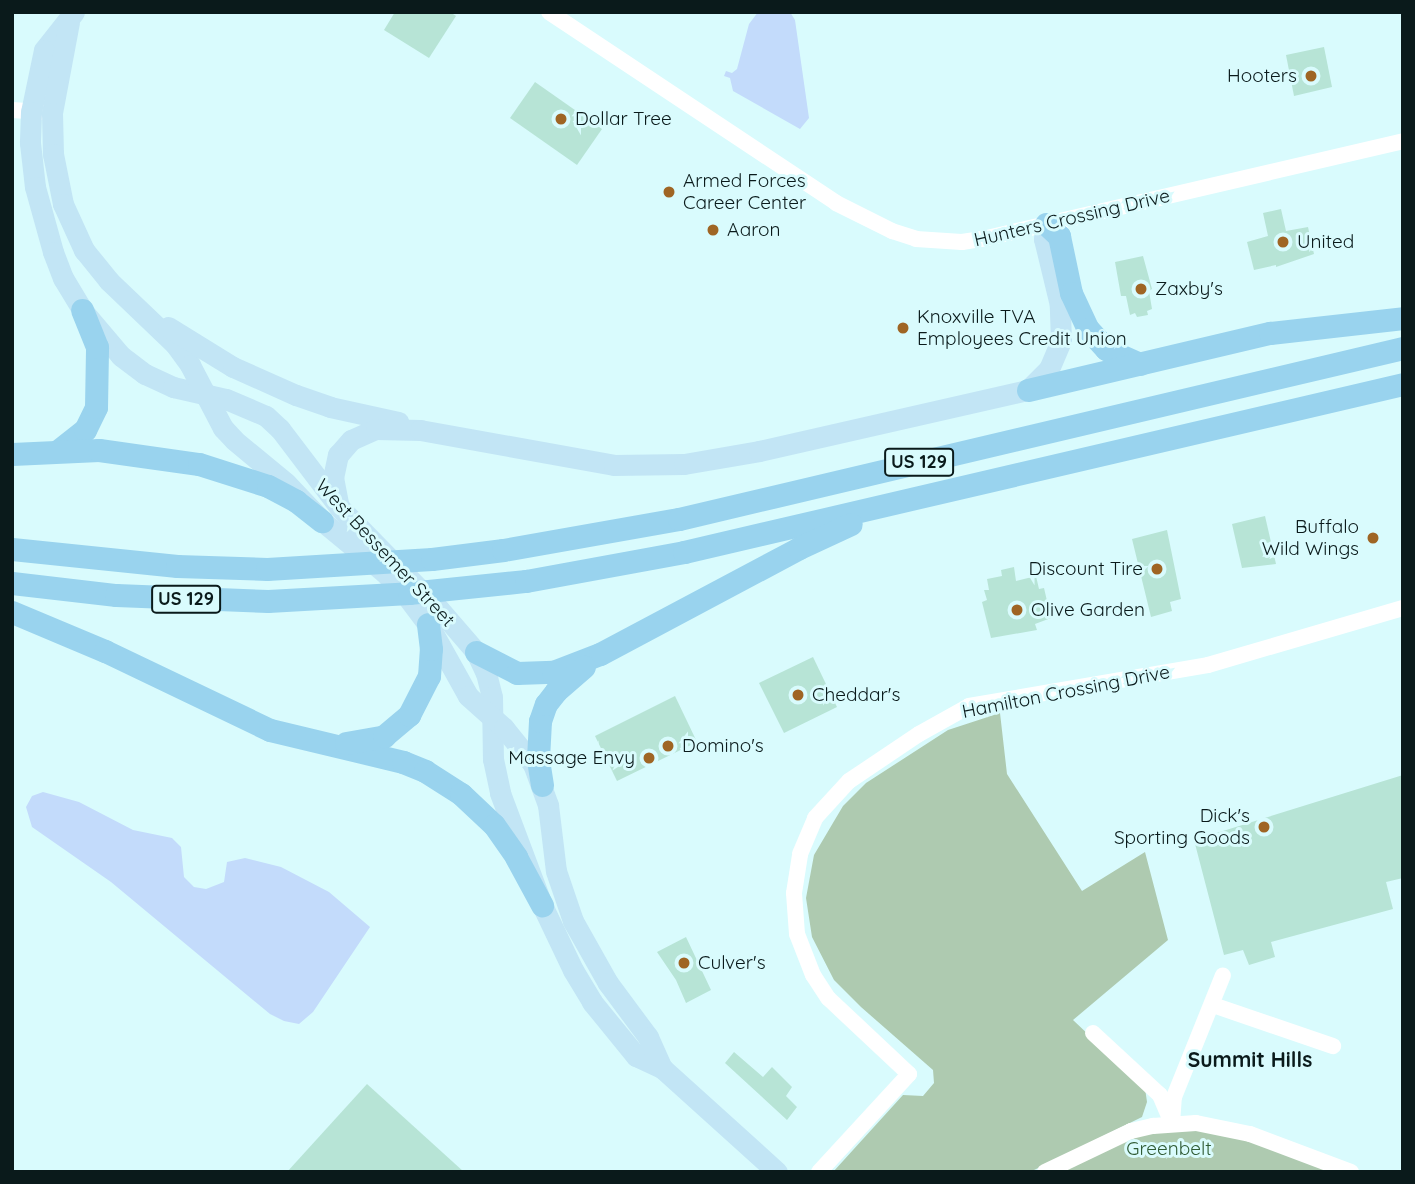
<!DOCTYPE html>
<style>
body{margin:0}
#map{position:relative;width:1415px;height:1184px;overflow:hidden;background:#d9fbfd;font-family:Quicksand,sans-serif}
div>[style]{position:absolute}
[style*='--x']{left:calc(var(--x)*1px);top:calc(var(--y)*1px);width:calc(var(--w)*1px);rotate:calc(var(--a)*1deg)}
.green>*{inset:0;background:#aecab0}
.water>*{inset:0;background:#c3dbfb}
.building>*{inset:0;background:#b7e4d6}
.minor>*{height:16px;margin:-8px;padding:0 8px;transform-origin:8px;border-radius:8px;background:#fff}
.major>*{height:21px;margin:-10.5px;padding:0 10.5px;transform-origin:10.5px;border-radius:10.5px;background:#c2e5f5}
.highway>*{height:23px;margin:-11.5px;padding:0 11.5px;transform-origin:11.5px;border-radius:11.5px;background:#99d3ee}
.dots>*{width:19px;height:19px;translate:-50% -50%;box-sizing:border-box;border:4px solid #d9fbfd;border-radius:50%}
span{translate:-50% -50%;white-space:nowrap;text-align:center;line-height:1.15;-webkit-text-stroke:6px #d9fbfd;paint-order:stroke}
.shield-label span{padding:2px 5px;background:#d9fbfd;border:2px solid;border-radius:5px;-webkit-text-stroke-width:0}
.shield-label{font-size:18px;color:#0a1a1b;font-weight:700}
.poi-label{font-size:19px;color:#0a1a1b}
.right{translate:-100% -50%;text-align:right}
.left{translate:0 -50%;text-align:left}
.street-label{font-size:19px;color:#0a1a1b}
.park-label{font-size:19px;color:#2f5b34}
.neighbourhood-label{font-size:21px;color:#0a1a1b;font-weight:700}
.frame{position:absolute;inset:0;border:14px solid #0a1a1b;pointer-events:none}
</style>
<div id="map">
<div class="green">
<div style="clip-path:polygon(1000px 713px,1007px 774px,1082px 891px,1145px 852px,1168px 940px,1073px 1020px,1145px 1088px,1147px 1102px,1142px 1117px,1030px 1172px,833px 1172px,903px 1095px,923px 1096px,934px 1083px,933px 1070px,861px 1007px,834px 980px,812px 937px,806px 898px,814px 855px,843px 806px,866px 783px,948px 730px)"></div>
<div style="clip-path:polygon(1139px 1129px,1236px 1130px,1351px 1172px,1046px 1172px)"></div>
</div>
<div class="water">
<div style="clip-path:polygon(758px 12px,790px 12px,795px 20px,809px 118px,800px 129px,733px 91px,730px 78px,724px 76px,726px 71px,732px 73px,737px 69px,749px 24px)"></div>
<div style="clip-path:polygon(43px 792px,79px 802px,133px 830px,172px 838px,181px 847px,184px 877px,194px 887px,206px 889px,224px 882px,227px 862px,245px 858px,281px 867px,329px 892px,370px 927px,313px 1012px,299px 1024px,284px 1021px,270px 1014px,111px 882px,32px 827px,26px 807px,32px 796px)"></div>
</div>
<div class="building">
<div style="clip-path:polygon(395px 12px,450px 12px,456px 16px,429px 58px,384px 30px)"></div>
<div style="clip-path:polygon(1324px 47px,1332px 87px,1294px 96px,1286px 55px)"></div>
<div style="clip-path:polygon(535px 82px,602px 129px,577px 165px,510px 118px)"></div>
<div style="clip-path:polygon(1281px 209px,1286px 231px,1308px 227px,1314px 254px,1276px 267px,1276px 265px,1254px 270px,1247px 242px,1268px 236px,1263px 213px)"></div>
<div style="clip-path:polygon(1143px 256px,1152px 289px,1149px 291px,1152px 309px,1147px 311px,1148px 315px,1137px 317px,1135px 313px,1130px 315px,1126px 296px,1121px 296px,1115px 262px)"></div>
<div style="clip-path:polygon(1265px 516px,1276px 564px,1242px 568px,1232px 524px)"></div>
<div style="clip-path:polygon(1167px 530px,1181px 599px,1170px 602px,1172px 611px,1151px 617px,1132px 539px)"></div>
<div style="clip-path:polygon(1014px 567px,1016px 581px,1036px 576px,1039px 589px,1044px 588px,1051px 618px,1035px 624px,1037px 630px,991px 638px,982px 602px,987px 600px,984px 590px,989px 590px,987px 579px,1002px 576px,1001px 570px)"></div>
<div style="clip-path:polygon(813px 657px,837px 707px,784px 733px,759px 683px)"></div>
<div style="clip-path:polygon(675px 696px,697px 742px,617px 781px,595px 736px)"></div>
<div style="clip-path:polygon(1403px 775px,1403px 878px,1386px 882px,1393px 909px,1271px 942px,1275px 957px,1249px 965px,1243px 950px,1224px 955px,1194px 840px)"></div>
<div style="clip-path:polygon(686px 937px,711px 990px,686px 1003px,676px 980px,657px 952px)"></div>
<div style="clip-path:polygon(734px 1052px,763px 1077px,772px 1067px,792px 1087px,786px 1096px,797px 1107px,787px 1120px,725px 1063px)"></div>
<div style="clip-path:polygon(367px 1084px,464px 1172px,287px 1172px)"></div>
</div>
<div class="minor">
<div style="--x:549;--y:12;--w:345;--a:33.6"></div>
<div style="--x:836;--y:203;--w:63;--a:26.6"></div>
<div style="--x:892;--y:231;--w:25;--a:18"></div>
<div style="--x:916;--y:239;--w:46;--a:3.7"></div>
<div style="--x:962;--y:242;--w:25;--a:-9"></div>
<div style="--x:987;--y:238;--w:427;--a:-13.1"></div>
<div style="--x:12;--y:110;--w:29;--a:4"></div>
<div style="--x:1213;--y:1005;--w:127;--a:18.9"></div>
<div style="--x:1093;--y:1033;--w:91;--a:42.8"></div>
<div style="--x:1160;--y:1095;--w:28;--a:67"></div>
<div style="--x:1172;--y:1124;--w:27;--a:-86"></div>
<div style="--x:1174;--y:1097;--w:131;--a:-68.1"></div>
<div style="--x:819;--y:1172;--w:133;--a:-47.4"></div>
<div style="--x:909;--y:1074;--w:111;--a:-136.8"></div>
<div style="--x:828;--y:998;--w:27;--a:-123"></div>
<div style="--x:813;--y:975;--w:44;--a:-111.3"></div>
<div style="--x:797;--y:934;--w:41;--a:-94.2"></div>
<div style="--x:794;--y:893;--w:39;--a:-81"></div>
<div style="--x:800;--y:854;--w:39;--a:-67"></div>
<div style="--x:815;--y:818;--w:50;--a:-47.4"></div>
<div style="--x:849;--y:781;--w:84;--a:-33.9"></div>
<div style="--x:919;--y:734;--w:57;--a:-29.2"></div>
<div style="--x:969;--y:706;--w:242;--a:-9.7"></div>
<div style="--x:1208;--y:665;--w:203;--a:-16.3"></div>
<div style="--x:1045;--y:1172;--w:95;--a:-25.5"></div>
<div style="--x:1131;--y:1131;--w:23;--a:-13"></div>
<div style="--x:1153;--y:1126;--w:43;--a:-4"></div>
<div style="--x:1196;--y:1123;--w:55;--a:11.5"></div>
<div style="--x:1250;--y:1134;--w:108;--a:20.6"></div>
</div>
<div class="major">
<div style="--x:74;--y:12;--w:48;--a:128.3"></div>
<div style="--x:44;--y:50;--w:63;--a:101.8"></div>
<div style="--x:31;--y:112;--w:31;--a:92"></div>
<div style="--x:30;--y:143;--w:44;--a:83.5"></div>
<div style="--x:35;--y:187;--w:67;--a:74.5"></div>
<div style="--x:53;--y:252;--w:28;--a:69"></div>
<div style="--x:63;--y:278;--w:37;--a:59"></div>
<div style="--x:82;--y:310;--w:60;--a:49.7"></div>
<div style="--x:121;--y:356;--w:30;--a:37"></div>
<div style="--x:145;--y:374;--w:31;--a:25"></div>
<div style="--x:173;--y:387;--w:54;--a:12.8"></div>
<div style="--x:226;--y:399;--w:43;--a:23"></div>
<div style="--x:266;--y:416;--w:19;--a:43"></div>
<div style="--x:280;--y:429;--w:99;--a:52.8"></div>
<div style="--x:340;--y:508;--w:141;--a:45.6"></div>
<div style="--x:439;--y:609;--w:57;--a:49.3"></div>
<div style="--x:476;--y:652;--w:23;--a:65"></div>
<div style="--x:486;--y:673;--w:25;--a:76"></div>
<div style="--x:492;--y:697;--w:62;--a:89.1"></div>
<div style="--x:493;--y:759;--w:35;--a:78"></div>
<div style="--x:500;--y:793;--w:120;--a:69.4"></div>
<div style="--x:542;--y:905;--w:72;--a:64.5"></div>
<div style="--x:573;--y:970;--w:37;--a:59"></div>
<div style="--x:592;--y:1002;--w:70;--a:50.8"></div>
<div style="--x:636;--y:1056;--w:29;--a:25"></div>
<div style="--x:662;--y:1068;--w:155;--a:42.1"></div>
<div style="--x:69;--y:22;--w:93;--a:100.6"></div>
<div style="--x:52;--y:113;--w:41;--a:88.6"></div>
<div style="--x:53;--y:154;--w:51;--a:78.7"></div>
<div style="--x:63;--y:204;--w:51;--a:65.5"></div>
<div style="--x:84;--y:250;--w:40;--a:51"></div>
<div style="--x:109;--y:281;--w:91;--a:43.7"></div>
<div style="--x:175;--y:344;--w:26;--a:54"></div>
<div style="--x:190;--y:365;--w:71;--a:62.4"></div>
<div style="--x:223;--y:428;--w:16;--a:47"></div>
<div style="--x:234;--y:440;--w:67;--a:39.6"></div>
<div style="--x:286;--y:483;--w:52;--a:46.5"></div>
<div style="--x:322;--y:521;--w:80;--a:39.4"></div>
<div style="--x:384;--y:572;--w:30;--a:46"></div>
<div style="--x:405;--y:594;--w:38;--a:53"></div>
<div style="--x:428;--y:624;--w:82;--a:60.9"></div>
<div style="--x:468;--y:696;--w:48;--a:41.6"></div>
<div style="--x:504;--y:728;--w:46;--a:51.1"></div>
<div style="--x:533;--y:764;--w:44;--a:69.9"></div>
<div style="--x:548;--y:805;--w:66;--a:83.1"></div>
<div style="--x:556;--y:871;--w:53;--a:71.2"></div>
<div style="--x:573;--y:921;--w:71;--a:60.6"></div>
<div style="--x:608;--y:983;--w:67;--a:53.5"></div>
<div style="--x:648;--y:1037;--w:34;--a:66"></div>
<div style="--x:168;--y:327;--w:76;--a:31.6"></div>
<div style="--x:233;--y:367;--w:69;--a:24"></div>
<div style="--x:296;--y:395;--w:36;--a:19"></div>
<div style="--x:330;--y:407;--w:70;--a:12.4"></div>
<div style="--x:338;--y:503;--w:25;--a:-101"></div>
<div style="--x:333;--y:478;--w:24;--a:-78"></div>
<div style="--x:338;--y:455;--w:20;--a:-49"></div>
<div style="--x:351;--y:440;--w:27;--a:-24"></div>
<div style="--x:376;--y:429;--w:44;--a:1.3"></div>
<div style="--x:420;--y:430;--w:197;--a:10.2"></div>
<div style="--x:614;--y:465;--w:70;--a:-0.8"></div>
<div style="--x:684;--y:464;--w:76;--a:-9.8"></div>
<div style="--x:759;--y:451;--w:276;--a:-12.8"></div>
<div style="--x:1028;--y:390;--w:30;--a:-45"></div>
<div style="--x:1049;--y:369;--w:30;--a:-67"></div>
<div style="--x:1061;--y:341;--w:36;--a:-92"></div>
<div style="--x:1060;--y:305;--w:68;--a:-103.6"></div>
<div style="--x:1044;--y:239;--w:15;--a:-82"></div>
</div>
<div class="highway">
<div style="--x:1046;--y:224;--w:18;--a:43"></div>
<div style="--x:1059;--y:236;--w:58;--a:78.1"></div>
<div style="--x:1071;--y:293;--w:40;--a:65"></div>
<div style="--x:1088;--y:329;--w:27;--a:48"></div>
<div style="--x:1106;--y:349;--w:37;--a:24"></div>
<div style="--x:1028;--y:390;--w:249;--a:-13.3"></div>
<div style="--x:1270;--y:333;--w:134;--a:-6.4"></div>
<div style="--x:59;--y:450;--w:33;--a:-38"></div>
<div style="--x:85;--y:430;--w:25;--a:-64"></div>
<div style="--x:96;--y:407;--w:60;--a:-89"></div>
<div style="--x:97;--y:347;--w:40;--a:-112"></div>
<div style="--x:12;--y:454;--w:87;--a:-2.6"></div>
<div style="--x:99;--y:450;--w:101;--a:8"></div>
<div style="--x:199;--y:464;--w:72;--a:17.7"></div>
<div style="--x:268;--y:486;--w:32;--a:28"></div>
<div style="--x:296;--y:501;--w:33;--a:38"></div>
<div style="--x:12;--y:549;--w:166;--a:5.9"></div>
<div style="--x:177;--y:566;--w:90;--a:1.9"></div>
<div style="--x:267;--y:569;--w:165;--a:-3.5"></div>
<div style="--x:432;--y:559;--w:72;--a:-7.2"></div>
<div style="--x:503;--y:550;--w:179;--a:-10"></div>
<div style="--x:679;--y:519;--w:744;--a:-13.29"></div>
<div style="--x:12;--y:583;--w:105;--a:6.6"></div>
<div style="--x:116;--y:595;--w:152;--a:2.3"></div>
<div style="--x:268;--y:601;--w:141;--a:-3.2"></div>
<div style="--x:409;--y:593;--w:118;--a:-5.9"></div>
<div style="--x:526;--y:581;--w:161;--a:-10.4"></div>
<div style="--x:684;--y:552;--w:738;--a:-13.15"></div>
<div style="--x:12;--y:612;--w:101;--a:22.8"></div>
<div style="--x:105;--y:651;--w:183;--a:25.6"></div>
<div style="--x:270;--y:730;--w:137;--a:13.5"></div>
<div style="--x:403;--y:762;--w:24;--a:22"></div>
<div style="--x:425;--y:771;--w:43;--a:32.6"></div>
<div style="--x:461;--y:794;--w:45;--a:43.2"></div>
<div style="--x:494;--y:825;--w:39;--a:55"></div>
<div style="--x:516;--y:857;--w:55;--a:61.6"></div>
<div style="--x:476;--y:652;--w:46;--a:27.1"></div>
<div style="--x:517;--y:673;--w:36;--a:-2"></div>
<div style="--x:553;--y:672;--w:50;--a:-21"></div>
<div style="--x:600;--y:654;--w:225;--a:-28"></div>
<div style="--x:799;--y:548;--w:57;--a:-24.8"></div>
<div style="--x:346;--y:743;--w:39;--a:-10"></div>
<div style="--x:384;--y:736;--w:33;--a:-40"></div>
<div style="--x:409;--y:715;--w:44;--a:-62.9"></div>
<div style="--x:429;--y:676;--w:27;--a:-86"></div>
<div style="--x:431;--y:649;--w:25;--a:-97"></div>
<div style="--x:542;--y:785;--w:26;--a:-99"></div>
<div style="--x:538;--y:759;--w:38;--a:-87"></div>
<div style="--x:540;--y:721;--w:18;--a:-71"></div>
<div style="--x:546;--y:704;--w:16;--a:-52"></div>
<div style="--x:556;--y:691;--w:37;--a:-41"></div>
</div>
<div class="dots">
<div style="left:1311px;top:76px;background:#9f6524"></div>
<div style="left:561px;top:119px;background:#9f6524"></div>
<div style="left:669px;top:192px;background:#9f6524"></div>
<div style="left:713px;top:230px;background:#9f6524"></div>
<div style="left:1283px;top:242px;background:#9f6524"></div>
<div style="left:1141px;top:289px;background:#9f6524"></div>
<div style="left:903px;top:328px;background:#9f6524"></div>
<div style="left:1373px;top:538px;background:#9f6524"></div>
<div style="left:1157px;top:569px;background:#9f6524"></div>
<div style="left:1017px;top:610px;background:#9f6524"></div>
<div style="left:798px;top:695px;background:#9f6524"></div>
<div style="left:668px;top:746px;background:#9f6524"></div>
<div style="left:649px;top:758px;background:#9f6524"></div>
<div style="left:1264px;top:827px;background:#9f6524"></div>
<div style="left:684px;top:963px;background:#9f6524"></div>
</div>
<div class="shield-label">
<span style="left:919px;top:462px">US 129</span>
<span style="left:186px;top:599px">US 129</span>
</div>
<div class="poi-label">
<span class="right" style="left:1297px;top:76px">Hooters</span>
<span class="left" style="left:575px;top:119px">Dollar Tree</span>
<span class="left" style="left:683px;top:192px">Armed Forces<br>Career Center</span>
<span class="left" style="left:727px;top:230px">Aaron</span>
<span class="left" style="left:1297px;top:242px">United</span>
<span class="left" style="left:1155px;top:289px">Zaxby's</span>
<span class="left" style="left:917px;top:328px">Knoxville TVA<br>Employees Credit Union</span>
<span class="right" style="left:1359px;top:538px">Buffalo<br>Wild Wings</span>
<span class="right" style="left:1143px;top:569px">Discount Tire</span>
<span class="left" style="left:1031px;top:610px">Olive Garden</span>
<span class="left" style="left:812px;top:695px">Cheddar's</span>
<span class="left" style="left:682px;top:746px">Domino's</span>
<span class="right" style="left:635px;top:758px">Massage Envy</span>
<span class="right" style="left:1250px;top:827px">Dick's<br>Sporting Goods</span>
<span class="left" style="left:698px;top:963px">Culver's</span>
</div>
<div class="street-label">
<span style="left:1072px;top:218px;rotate:-13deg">Hunters Crossing Drive</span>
<span style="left:385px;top:553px;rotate:47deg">West Bessemer Street</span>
<span style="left:1066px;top:692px;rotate:-11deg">Hamilton Crossing Drive</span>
</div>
<div class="park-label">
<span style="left:1169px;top:1149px">Greenbelt</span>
</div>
<div class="neighbourhood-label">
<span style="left:1250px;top:1059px">Summit Hills</span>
</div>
<div class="frame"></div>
</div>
